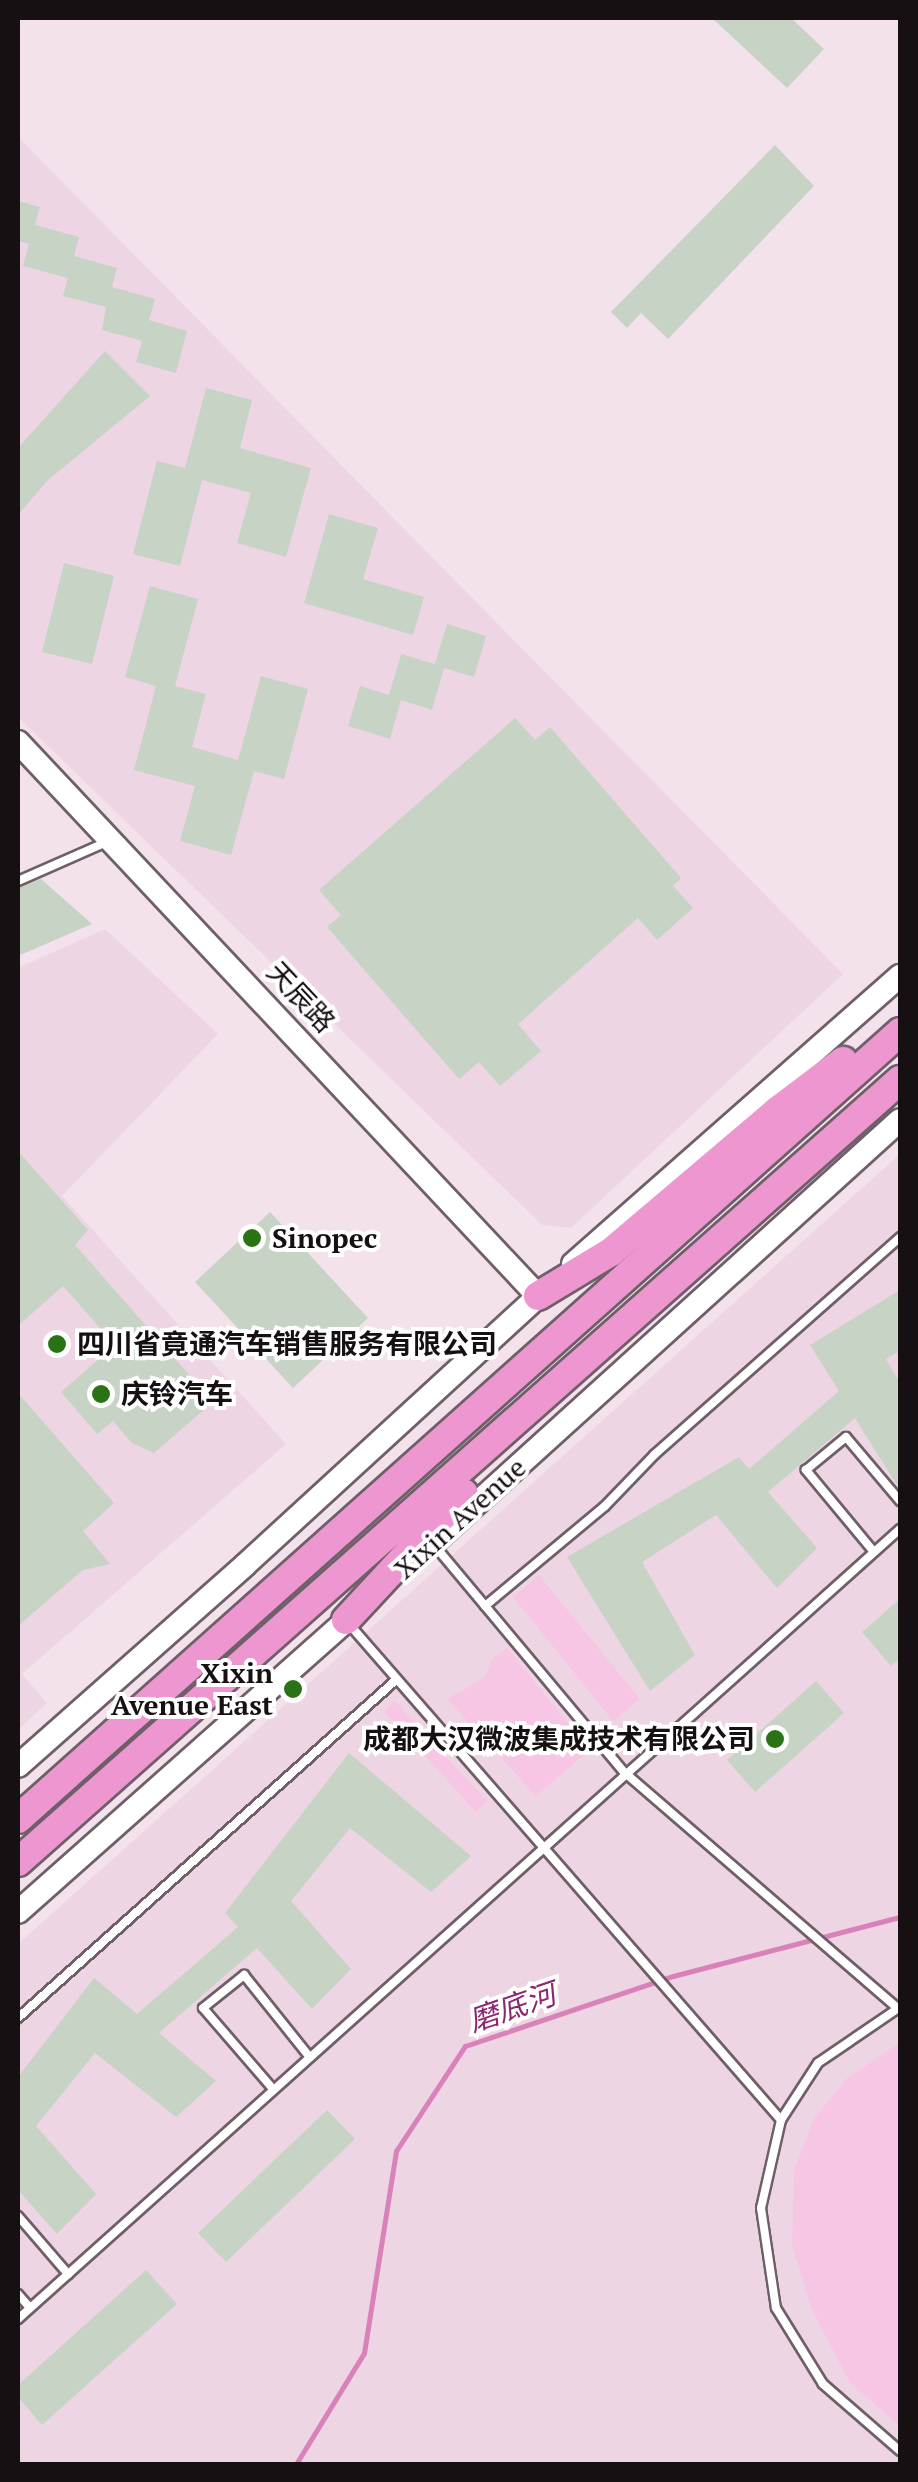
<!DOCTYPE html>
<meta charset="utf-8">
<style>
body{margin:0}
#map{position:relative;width:918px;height:2482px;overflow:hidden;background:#f3e2ec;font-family:"PT Serif","Noto Sans SC",serif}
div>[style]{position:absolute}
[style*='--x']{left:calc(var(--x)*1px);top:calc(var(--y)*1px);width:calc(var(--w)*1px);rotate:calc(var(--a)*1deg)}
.built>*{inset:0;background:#eed5e4}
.green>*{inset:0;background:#f8c6e5}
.stream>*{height:5px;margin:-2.5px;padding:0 2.5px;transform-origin:2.5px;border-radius:2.5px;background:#d982ba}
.building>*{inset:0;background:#c7d3c4}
.roads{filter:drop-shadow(2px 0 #6e5f68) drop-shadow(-2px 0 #6e5f68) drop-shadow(0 2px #6e5f68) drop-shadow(0 -2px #6e5f68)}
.lane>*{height:8px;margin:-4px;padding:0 4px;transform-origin:4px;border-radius:4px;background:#fff}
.secondary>*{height:22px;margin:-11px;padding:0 11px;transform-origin:11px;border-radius:11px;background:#fff}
.highway>*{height:28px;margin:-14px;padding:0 14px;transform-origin:14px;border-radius:14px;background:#ee96cf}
.dots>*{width:28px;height:28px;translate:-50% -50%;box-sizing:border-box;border:5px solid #fff;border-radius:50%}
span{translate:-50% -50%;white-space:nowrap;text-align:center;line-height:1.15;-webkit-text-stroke:8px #fff;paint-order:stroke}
.street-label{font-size:28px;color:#161013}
.poi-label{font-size:28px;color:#161013;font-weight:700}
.left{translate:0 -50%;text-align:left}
.right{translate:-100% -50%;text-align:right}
.water-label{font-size:30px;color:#8c266f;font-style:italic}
.frame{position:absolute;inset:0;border:20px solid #161013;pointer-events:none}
</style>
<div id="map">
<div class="built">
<div style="clip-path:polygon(18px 137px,843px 974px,571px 1228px,542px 1225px,18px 717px)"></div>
<div style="clip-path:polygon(105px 929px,218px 1034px,62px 1196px,286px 1444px,22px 1674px,47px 1703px,18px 1730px,18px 968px)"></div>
<div style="clip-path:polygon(900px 1154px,900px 2464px,18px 2464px,18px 1944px)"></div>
</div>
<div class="green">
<div style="clip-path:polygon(539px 1575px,640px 1699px,613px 1721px,513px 1597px)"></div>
<div style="clip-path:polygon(507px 1648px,590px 1750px,536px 1796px,447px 1699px,485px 1677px,492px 1659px)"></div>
<div style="clip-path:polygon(395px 1701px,487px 1801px,476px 1812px,384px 1711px)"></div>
<div style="clip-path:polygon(900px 2042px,900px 2426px,850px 2383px,812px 2310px,792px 2245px,794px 2171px,813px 2120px,845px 2080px)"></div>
</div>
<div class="stream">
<div style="--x:296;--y:2464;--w:130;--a:-58.5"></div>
<div style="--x:364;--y:2353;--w:205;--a:-81"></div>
<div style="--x:396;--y:2151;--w:126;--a:-56.7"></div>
<div style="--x:465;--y:2046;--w:219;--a:-18.6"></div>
<div style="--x:673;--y:1976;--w:235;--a:-14.6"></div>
</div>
<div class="building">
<div style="clip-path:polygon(712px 18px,791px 18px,824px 49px,787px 88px)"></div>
<div style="clip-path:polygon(775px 145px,814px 186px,668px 339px,641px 313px,627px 328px,611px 312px)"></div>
<div style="clip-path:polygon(18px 201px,40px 207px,35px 225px,79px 237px,74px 256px,117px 268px,112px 287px,155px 299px,149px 320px,187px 331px,176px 373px,136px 362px,142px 341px,102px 330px,106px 307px,63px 296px,68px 278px,23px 266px,29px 244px,18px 241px)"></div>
<div style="clip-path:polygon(105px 351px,150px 396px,48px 480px,18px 515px,18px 448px)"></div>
<div style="clip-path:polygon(206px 388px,252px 400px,240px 448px,311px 468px,286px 557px,237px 543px,251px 493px,202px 480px,180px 566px,133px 554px,157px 461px,185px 468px)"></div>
<div style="clip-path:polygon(329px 514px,378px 528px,363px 579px,424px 597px,413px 635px,304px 603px)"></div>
<div style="clip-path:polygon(64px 563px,114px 576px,92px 664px,42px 652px)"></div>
<div style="clip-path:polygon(150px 586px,198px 599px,175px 686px,206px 694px,192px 747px,238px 760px,261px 676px,308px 689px,284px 779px,254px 771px,231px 855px,180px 841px,195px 786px,134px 770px,156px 686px,125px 677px)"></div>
<div style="clip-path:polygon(447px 624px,486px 636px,474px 677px,444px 668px,432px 710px,401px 700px,390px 739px,348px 726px,360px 686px,389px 695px,401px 654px,435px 664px)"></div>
<div style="clip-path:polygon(515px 718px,535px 740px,550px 727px,681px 878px,673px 886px,693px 908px,657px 940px,638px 918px,518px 1024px,541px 1051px,500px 1086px,479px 1062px,459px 1079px,327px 927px,341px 915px,319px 890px)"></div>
<div style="clip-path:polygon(41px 879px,92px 924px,18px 956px,18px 888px)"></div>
<div style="clip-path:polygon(18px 1151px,88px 1230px,75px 1245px,213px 1402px,154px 1453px,132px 1443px,113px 1421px,97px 1434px,61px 1392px,115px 1345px,63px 1286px,18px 1326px)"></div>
<div style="clip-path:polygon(270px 1212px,368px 1318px,293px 1388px,195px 1282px)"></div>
<div style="clip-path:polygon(900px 1290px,900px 1351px,886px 1359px,900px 1383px,900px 1490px,855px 1418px,768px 1492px,817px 1548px,777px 1588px,716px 1515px,642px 1562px,695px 1655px,650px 1691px,567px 1557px,739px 1457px,749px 1469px,839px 1391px,810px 1345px)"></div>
<div style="clip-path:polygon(18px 1393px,114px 1503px,83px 1531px,110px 1564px,83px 1570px,18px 1626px)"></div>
<div style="clip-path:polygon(900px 1599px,900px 1658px,891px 1666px,862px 1632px)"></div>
<div style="clip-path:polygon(816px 1681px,844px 1713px,755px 1792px,727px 1760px)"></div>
<div style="clip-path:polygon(349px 1753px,471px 1856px,431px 1892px,350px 1828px,291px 1901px,351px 1969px,312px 2009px,257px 1948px,159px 2033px,216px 2081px,176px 2117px,95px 2053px,36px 2126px,96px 2194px,57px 2234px,18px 2190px,18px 2077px,94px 1978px,137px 2014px,238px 1927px,225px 1913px)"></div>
<div style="clip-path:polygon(327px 2110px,355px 2139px,226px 2262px,198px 2233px)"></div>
<div style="clip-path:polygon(146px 2270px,177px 2304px,42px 2425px,18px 2397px,18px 2385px)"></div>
</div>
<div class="roads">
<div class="lane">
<div style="--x:18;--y:881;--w:99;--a:-23.7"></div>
<div style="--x:435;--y:1546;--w:295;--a:50.1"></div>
<div style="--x:624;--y:1772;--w:361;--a:40.8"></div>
<div style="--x:874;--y:1552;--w:107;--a:-129.7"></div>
<div style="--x:806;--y:1470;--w:52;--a:-39.5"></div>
<div style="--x:846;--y:1437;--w:84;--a:49.8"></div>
<div style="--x:485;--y:1606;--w:156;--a:-39.8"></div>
<div style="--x:605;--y:1506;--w:71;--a:-46.1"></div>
<div style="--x:654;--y:1455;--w:329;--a:-41.5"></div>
<div style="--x:349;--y:1624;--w:658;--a:48.95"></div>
<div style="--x:900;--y:2007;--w:99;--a:145.7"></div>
<div style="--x:818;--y:2063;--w:68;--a:123"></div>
<div style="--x:781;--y:2120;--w:90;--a:102.8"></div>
<div style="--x:761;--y:2208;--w:101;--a:81.5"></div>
<div style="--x:776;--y:2308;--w:89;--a:58.3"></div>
<div style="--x:823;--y:2384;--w:102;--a:41"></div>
<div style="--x:18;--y:2018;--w:508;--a:-41.81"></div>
<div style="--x:273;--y:2089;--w:107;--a:-130.8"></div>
<div style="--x:203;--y:2008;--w:53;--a:-38.8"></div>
<div style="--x:244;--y:1975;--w:104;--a:51.3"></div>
<div style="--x:18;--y:2216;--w:77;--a:49.2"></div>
<div style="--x:18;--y:2294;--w:18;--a:49"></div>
<div style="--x:18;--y:2319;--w:1184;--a:-41.85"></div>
</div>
<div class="secondary">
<div style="--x:18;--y:742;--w:760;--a:46.81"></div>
<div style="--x:573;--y:1264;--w:436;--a:-41.4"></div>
<div style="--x:435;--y:1541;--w:627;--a:-42.16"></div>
<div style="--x:18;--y:1766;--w:303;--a:-41.5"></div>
<div style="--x:245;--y:1565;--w:413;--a:-42.5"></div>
<div style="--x:18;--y:1912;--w:456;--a:-41.6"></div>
</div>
<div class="highway">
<div style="--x:538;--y:1296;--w:85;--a:-31.1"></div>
<div style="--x:611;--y:1252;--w:218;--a:-40.3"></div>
<div style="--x:777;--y:1111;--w:83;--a:-37.1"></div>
<div style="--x:346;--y:1620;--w:173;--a:-47.1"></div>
<div style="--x:18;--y:1819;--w:1182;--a:-41.74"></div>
<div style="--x:18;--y:1862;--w:1179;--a:-41.56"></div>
</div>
</div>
<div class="dots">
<div style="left:252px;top:1238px;background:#2a7315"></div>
<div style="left:57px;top:1344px;background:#2a7315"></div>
<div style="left:101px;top:1394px;background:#2a7315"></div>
<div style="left:293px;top:1689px;background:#2a7315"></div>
<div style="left:775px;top:1739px;background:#2a7315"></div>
</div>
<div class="street-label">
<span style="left:301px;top:997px;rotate:47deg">天辰路</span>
<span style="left:460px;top:1518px;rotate:-42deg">Xixin Avenue</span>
</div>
<div class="poi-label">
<span class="left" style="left:272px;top:1238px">Sinopec</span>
<span class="left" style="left:77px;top:1344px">四川省竟通汽车销售服务有限公司</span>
<span class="left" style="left:121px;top:1394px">庆铃汽车</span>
<span class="right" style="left:273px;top:1689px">Xixin<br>Avenue East</span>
<span class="right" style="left:755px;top:1739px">成都大汉微波集成技术有限公司</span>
</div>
<div class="water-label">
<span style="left:512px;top:2007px;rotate:-19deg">磨底河</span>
</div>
<div class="frame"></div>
</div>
